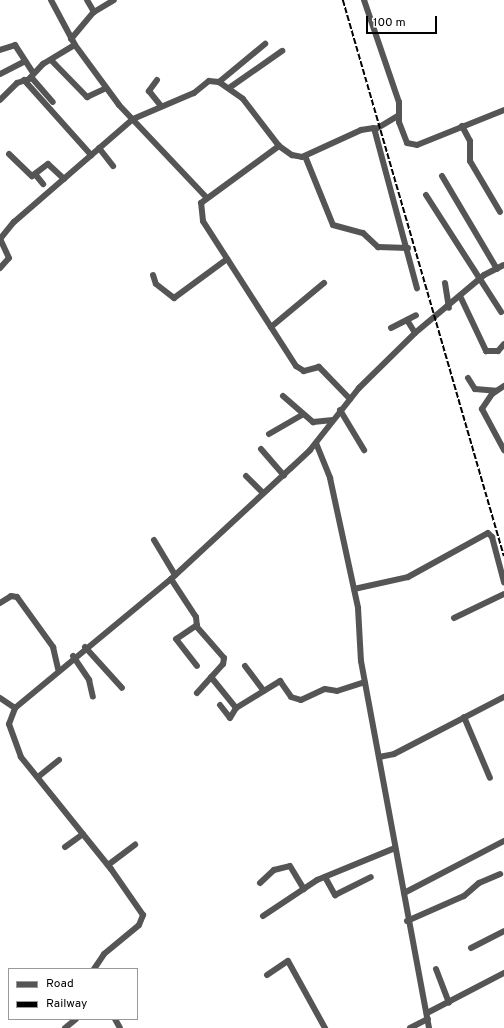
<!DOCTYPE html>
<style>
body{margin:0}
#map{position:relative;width:504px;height:1028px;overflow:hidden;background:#fff;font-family:Overpass,sans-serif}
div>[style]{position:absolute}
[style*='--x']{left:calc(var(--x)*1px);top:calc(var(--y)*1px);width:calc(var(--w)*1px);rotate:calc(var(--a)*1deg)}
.minor>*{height:6px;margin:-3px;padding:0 3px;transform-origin:3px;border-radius:3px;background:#555}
.rail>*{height:1.5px;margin-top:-0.75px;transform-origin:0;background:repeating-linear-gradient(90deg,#000 0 6px,transparent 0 8px)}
span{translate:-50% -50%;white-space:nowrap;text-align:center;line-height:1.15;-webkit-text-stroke:3px #fff;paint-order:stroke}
.legend{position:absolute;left:8px;top:968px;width:130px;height:52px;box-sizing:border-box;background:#fff;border:1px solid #999;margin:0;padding:5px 7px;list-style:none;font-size:12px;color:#000}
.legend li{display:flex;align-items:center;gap:8px;height:20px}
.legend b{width:20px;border:1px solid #999}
.scale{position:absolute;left:366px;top:16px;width:71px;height:18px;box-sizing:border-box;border:2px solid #000;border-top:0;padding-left:5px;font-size:12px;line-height:14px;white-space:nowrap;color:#000;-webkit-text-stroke:3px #fff;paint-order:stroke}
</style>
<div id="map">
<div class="minor">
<div style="--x:51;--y:0;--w:51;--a:61.9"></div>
<div style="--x:75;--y:45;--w:74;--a:53.7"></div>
<div style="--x:119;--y:105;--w:127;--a:46.6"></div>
<div style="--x:87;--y:0;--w:14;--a:60"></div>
<div style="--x:364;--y:0;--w:108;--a:71.1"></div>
<div style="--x:399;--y:102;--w:20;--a:90"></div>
<div style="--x:399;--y:122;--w:22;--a:69"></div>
<div style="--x:407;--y:143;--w:10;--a:11"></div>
<div style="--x:417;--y:145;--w:94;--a:-21.9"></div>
<div style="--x:71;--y:39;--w:35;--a:-50"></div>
<div style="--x:94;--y:12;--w:23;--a:-31"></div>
<div style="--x:0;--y:50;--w:16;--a:-18"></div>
<div style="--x:15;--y:45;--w:33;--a:57"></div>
<div style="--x:51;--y:60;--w:52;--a:45.8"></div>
<div style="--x:87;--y:97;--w:21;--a:-25"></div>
<div style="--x:0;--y:74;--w:28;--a:-27"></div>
<div style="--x:31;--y:77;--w:33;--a:49"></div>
<div style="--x:24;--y:80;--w:101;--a:48.2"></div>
<div style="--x:157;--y:80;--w:14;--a:126"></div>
<div style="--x:149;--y:91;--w:19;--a:51"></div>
<div style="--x:219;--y:82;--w:60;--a:-39.6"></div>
<div style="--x:229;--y:88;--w:65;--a:-34.9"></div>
<div style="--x:0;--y:100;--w:24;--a:-45"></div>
<div style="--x:17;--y:83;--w:13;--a:-18"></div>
<div style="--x:29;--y:79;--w:21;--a:-47"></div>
<div style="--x:43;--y:64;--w:37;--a:-31"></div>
<div style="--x:462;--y:126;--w:17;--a:62"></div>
<div style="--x:470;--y:141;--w:20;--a:90"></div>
<div style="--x:470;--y:161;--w:59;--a:59.5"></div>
<div style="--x:376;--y:129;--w:26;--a:-31"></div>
<div style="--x:99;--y:148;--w:23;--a:52"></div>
<div style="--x:9;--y:154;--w:32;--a:44"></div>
<div style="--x:32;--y:176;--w:20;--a:-37"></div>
<div style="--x:48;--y:164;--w:22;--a:43"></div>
<div style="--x:305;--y:156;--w:74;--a:67.9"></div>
<div style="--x:333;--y:225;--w:31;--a:15"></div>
<div style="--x:363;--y:233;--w:21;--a:43"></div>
<div style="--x:378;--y:247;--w:30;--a:2"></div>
<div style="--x:35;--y:174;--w:13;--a:51"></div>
<div style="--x:442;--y:176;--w:108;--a:59.4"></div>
<div style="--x:426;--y:195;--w:139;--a:57.3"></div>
<div style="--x:0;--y:239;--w:22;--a:-51"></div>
<div style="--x:14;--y:222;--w:157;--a:-40.9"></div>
<div style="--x:133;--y:119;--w:66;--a:-23.1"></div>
<div style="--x:194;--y:93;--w:19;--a:-39"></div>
<div style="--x:209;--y:81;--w:10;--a:6"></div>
<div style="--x:219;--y:82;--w:29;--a:35"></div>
<div style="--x:243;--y:99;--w:59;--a:52.5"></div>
<div style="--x:0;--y:268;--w:13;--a:-48"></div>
<div style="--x:9;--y:258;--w:21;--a:-115"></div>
<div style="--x:153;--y:275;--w:9;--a:72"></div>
<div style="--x:156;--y:284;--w:23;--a:38"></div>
<div style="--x:174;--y:298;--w:66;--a:-36.3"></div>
<div style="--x:445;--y:283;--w:25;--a:81"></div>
<div style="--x:461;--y:298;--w:59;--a:64.7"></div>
<div style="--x:486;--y:351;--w:12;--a:0"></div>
<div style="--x:498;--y:351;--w:9;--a:-49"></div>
<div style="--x:407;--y:320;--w:15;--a:58"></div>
<div style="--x:271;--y:327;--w:69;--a:-39.7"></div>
<div style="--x:391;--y:328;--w:28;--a:-27"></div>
<div style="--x:468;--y:378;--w:13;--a:58"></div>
<div style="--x:475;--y:389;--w:21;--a:5"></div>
<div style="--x:504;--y:386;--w:14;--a:146"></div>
<div style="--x:492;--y:394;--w:18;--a:124"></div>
<div style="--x:482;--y:409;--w:47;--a:61.8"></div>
<div style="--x:283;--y:396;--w:40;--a:41"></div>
<div style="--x:313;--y:422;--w:20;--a:-6"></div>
<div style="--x:350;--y:399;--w:45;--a:-134.1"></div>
<div style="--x:319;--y:367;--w:16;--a:165"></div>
<div style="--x:304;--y:371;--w:9;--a:-148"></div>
<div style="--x:296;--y:366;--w:172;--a:-122.7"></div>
<div style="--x:203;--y:221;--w:18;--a:-96"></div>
<div style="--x:201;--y:203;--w:97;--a:-36.2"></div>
<div style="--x:279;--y:146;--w:16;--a:35"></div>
<div style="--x:292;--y:155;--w:10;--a:11"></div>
<div style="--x:302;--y:157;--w:65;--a:-24.6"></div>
<div style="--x:361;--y:130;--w:13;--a:-9"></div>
<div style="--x:374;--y:128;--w:166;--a:75"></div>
<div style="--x:340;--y:410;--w:47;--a:59"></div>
<div style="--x:269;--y:434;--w:39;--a:-30"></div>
<div style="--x:316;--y:443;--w:38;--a:68"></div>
<div style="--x:330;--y:478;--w:133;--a:77.8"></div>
<div style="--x:358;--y:608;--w:53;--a:86.8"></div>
<div style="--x:361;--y:661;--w:373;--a:79.5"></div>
<div style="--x:261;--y:449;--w:35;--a:49"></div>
<div style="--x:246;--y:476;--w:24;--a:45"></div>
<div style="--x:154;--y:540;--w:41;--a:59"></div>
<div style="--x:171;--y:579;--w:45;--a:56.7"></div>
<div style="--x:196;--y:617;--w:10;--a:84"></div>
<div style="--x:197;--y:627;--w:41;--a:48.9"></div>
<div style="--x:224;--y:658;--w:6;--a:99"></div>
<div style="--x:223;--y:664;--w:39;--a:132"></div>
<div style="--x:354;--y:589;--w:55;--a:-12.5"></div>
<div style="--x:408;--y:577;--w:91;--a:-28.8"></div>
<div style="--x:488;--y:533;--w:6;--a:45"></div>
<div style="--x:492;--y:537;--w:47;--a:75.1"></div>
<div style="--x:0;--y:603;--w:13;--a:-32"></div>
<div style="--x:11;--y:596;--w:6;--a:9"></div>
<div style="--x:17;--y:597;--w:62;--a:54.2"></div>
<div style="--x:53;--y:647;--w:23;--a:77"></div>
<div style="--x:454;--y:618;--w:55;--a:-25.6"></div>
<div style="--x:197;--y:625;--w:25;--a:146"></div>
<div style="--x:176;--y:639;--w:34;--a:52"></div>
<div style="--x:85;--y:647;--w:55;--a:47.9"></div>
<div style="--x:73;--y:656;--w:29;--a:56"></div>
<div style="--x:89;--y:680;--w:17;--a:77"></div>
<div style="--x:245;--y:666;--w:31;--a:53"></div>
<div style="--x:211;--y:677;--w:40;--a:51"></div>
<div style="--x:236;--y:708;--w:52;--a:-31.5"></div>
<div style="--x:280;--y:681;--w:19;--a:55"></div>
<div style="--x:291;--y:697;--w:10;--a:17"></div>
<div style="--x:301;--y:700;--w:26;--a:-25"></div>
<div style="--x:325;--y:689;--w:12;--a:9"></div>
<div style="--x:337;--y:691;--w:29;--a:-18"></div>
<div style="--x:0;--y:698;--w:18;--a:34"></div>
<div style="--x:220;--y:705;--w:16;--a:52"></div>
<div style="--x:230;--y:718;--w:12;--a:-59"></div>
<div style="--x:464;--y:717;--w:66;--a:66.9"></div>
<div style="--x:379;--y:757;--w:15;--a:-11"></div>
<div style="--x:394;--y:754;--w:124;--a:-27.4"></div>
<div style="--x:38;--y:777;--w:27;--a:-39"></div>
<div style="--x:65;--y:847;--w:22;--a:-36"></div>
<div style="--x:108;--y:865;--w:34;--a:-37"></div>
<div style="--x:325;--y:877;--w:21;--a:61"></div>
<div style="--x:335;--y:895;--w:40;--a:-26.6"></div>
<div style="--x:260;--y:883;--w:19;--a:-43"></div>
<div style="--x:274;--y:870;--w:16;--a:-14"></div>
<div style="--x:290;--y:866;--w:27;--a:59"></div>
<div style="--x:404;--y:893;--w:113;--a:-27.5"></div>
<div style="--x:263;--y:916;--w:65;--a:-33.7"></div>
<div style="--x:317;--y:880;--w:84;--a:-22.3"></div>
<div style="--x:407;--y:921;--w:62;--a:-23.7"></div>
<div style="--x:464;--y:896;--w:20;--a:-41"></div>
<div style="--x:479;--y:883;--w:23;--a:-23"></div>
<div style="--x:471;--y:948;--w:37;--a:-27"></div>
<div style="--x:94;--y:969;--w:18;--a:-56"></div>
<div style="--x:104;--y:954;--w:45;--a:-39.6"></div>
<div style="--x:139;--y:925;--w:11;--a:-68"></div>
<div style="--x:143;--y:915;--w:56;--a:-124.8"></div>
<div style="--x:111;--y:869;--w:144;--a:-128.8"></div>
<div style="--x:21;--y:757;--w:35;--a:-110"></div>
<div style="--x:9;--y:724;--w:17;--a:-69"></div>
<div style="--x:15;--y:708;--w:202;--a:-39.6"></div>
<div style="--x:171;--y:579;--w:163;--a:-42.8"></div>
<div style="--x:291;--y:468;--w:26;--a:-43"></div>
<div style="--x:310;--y:450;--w:79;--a:-51.7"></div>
<div style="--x:359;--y:388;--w:78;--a:-44.5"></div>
<div style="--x:415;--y:333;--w:90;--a:-40"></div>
<div style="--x:484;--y:275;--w:22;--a:-27"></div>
<div style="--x:436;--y:969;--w:36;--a:69"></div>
<div style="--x:267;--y:975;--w:25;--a:-34"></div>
<div style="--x:288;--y:961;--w:77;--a:61.1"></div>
<div style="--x:427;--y:1013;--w:87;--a:-27.5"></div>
<div style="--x:115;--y:1019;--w:10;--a:61"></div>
<div style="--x:65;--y:1028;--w:14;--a:-39"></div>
<div style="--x:410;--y:1028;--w:20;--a:-27"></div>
</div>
<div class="rail">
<div style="--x:343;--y:0;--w:579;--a:73.85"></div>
</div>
<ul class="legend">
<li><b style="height:5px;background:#555"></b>Road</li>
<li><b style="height:5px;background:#000"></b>Railway</li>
</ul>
<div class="scale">100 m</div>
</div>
